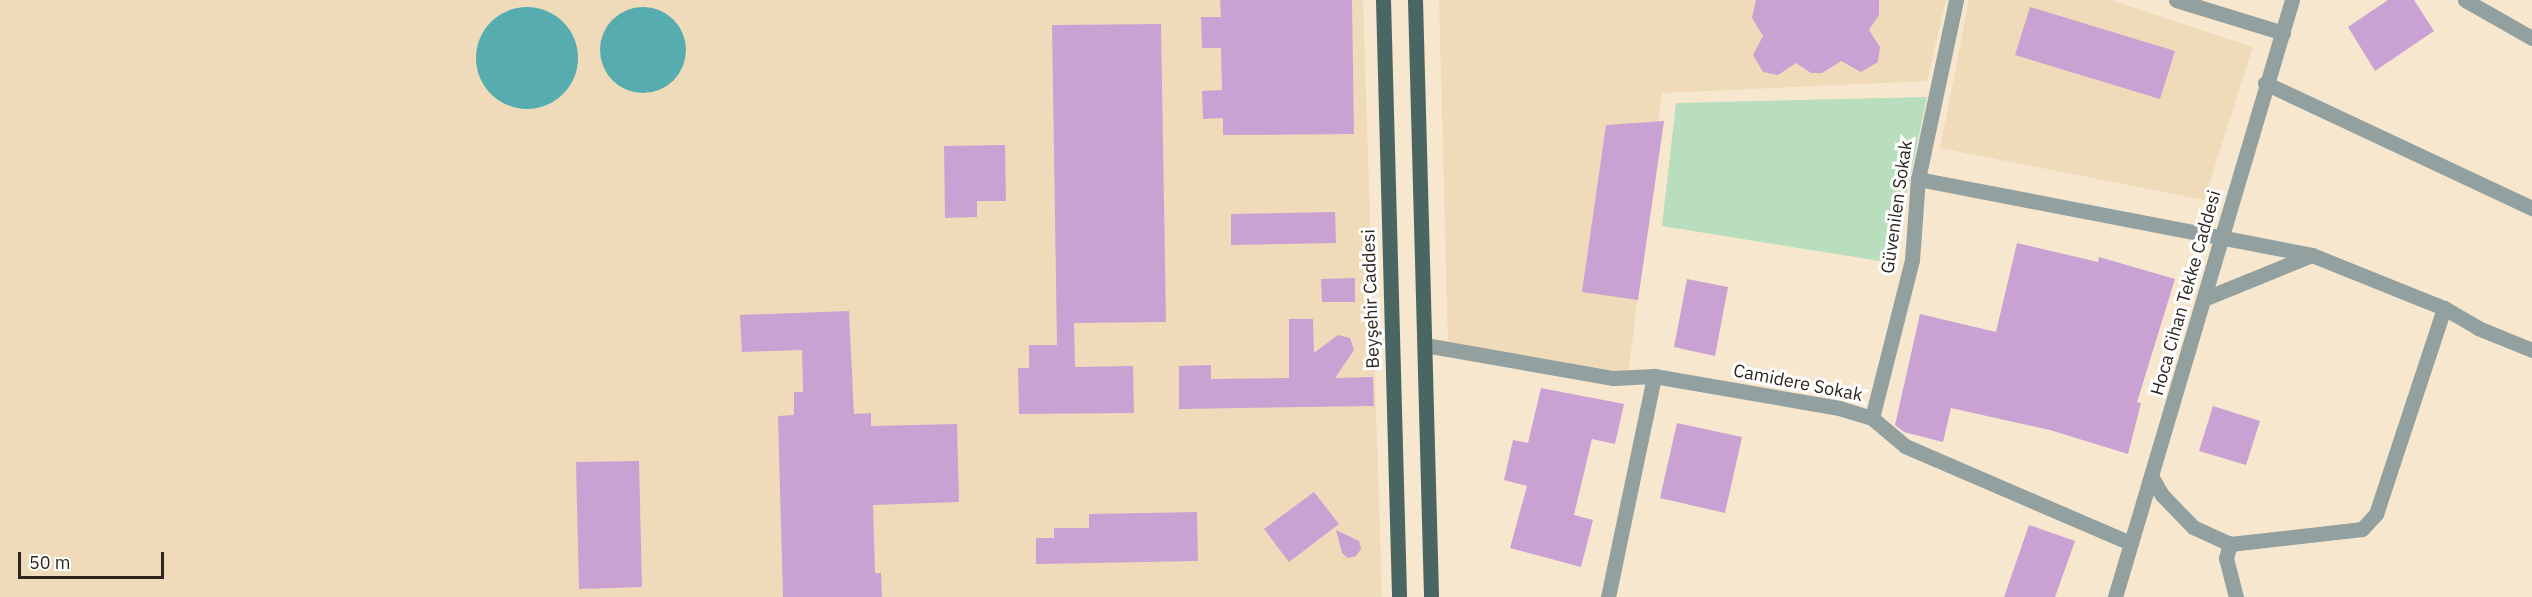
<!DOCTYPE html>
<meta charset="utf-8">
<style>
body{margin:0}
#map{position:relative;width:2532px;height:597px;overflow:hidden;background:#f7e7ce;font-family:"IBM Plex Sans",sans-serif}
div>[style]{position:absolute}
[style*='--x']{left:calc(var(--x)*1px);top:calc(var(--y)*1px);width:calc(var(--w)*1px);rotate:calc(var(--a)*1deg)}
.built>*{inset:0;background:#efdbba}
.green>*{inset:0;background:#b9debe}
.water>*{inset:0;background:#57acb0}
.round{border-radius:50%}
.building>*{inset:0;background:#caa1d3}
.minor>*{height:15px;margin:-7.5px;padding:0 7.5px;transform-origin:7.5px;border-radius:7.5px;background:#92a1a0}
.tertiary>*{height:15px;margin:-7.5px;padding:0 7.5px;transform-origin:7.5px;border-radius:7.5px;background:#92a1a0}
.primary>*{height:15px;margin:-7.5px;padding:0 7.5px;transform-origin:7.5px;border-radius:7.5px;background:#4a6663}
span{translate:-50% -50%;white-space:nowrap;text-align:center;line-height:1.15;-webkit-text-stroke:6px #fff;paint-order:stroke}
.street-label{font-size:18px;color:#2c261d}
.scale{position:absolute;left:18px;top:552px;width:146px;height:27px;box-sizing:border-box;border:3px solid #2c261d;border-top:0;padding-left:8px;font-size:18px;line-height:21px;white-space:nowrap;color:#2c261d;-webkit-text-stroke:4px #fff;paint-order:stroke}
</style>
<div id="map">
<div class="built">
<div style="clip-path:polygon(0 0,1363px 0,1382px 597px,0 597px)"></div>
<div style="clip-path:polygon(1439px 0,1946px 0,1927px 81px,1662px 93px,1627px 386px,1448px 343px)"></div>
<div style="clip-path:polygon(1969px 0,2111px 0,2253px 47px,2204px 200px,1940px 148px)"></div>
</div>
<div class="green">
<div style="clip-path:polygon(1927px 97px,1892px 263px,1662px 226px,1676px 103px)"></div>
</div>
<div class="water">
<div class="round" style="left:600px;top:7px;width:86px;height:86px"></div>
<div class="round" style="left:476px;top:7px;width:102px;height:102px"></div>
</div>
<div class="building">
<div style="clip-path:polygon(1220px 0,1352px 0,1354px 134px,1223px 135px,1223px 118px,1203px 119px,1202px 91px,1222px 90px,1221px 48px,1202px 48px,1201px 17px,1221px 17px)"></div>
<div style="clip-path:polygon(1756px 0,1879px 0,1879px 15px,1869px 30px,1880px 47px,1878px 62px,1861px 72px,1841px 61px,1822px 73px,1811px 73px,1796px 63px,1778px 75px,1763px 72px,1753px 55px,1763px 36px,1752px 18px)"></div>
<div style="clip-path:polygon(2388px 0,2414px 0,2434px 31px,2375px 71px,2348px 27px)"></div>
<div style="clip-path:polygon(2030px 7px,2175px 51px,2160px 99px,2015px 55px)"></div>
<div style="clip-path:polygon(1161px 24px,1166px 322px,1074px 323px,1075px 367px,1133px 366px,1134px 413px,1019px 414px,1018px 368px,1029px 368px,1029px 345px,1057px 345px,1052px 25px)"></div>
<div style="clip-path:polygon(1664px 121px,1638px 300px,1582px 292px,1606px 125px)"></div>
<div style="clip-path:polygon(1005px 145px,1006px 201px,977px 201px,977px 217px,945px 218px,944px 146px)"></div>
<div style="clip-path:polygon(1335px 212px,1336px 243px,1231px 245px,1231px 214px)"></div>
<div style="clip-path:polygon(2017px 243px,2098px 262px,2099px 257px,2175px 279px,2137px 402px,2141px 403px,2128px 454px,2050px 430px,1951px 408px,1943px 442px,1904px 432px,1895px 425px,1920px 314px,1996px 332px)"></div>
<div style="clip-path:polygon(1355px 278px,1355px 302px,1322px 302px,1321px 279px)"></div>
<div style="clip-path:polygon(1687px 279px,1728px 287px,1715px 356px,1674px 347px)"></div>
<div style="clip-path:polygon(849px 311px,854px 414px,871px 413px,871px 426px,957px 424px,959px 502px,873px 505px,875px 573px,881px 573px,882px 597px,783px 597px,778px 416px,794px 415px,794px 392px,803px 392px,802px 350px,742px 352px,740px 315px)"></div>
<div style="clip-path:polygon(1289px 319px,1313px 319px,1314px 353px,1338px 335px,1350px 338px,1354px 350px,1335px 378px,1373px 377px,1374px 406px,1179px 409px,1179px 366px,1211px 365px,1211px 379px,1289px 378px)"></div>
<div style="clip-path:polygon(1541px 388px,1624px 404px,1615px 444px,1592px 439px,1574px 515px,1593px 520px,1581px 567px,1510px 548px,1527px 486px,1504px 480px,1513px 440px,1528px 443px)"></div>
<div style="clip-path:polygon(2213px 406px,2260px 421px,2246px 465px,2199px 451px)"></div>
<div style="clip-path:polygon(1677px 423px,1742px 437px,1725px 513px,1660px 498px)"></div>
<div style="clip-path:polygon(639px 461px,642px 587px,579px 589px,576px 462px)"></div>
<div style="clip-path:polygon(1314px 492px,1339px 524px,1289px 562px,1264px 529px)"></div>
<div style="clip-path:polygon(1197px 512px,1198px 561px,1036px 564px,1036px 538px,1054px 538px,1054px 528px,1089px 528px,1089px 514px)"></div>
<div style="clip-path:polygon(2029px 525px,2075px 541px,2055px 597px,2004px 597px)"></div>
<div style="clip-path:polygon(1336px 530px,1359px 541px,1361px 549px,1356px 556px,1348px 558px,1342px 553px)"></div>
</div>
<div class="minor">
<div style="--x:2176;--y:0;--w:112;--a:17.1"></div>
<div style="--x:2465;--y:0;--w:77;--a:29.6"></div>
<div style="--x:2265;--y:83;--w:295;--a:25.1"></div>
<div style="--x:1918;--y:179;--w:401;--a:10.9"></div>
<div style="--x:2312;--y:255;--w:142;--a:21.9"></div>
<div style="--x:2444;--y:308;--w:39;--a:30"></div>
<div style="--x:2478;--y:328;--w:58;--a:22.2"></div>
<div style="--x:2206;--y:298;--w:114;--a:-22.1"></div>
<div style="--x:1425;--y:345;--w:191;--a:10"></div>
<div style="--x:1613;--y:378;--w:41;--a:-2.8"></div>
<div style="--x:1872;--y:418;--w:163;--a:-75.8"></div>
<div style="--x:1912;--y:260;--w:81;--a:-85.8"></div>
<div style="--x:1918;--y:179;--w:183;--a:-78"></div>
<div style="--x:2151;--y:476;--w:22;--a:60"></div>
<div style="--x:2162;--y:495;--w:45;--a:45.9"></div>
<div style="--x:2193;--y:527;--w:41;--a:24.7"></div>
<div style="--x:1608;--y:597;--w:226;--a:-78.2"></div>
<div style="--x:1654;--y:376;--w:188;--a:9.8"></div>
<div style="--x:1839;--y:408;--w:34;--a:17"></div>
<div style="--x:1872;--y:418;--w:43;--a:40.3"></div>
<div style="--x:1905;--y:446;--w:245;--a:23.3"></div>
</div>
<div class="tertiary">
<div style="--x:2115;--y:597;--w:623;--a:-73.49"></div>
<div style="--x:2236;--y:597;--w:40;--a:-104.4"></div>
<div style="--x:2226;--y:558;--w:15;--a:-74"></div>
<div style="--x:2230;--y:544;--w:133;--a:-6.5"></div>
<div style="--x:2362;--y:529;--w:21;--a:-47"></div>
<div style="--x:2376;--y:514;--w:217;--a:-71.7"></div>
</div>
<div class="primary">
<div style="--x:1383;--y:0;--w:597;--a:88.46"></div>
<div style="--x:1415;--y:0;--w:597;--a:88.46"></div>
</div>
<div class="street-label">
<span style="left:1897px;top:207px;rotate:-82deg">Güvenilen Sokak</span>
<span style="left:2186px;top:293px;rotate:-74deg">Hoca Cihan Tekke Caddesi</span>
<span style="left:1371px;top:299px;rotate:-92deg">Beyşehir Caddesi</span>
<span style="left:1798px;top:383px;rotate:11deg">Camidere Sokak</span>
</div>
<div class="scale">50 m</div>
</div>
